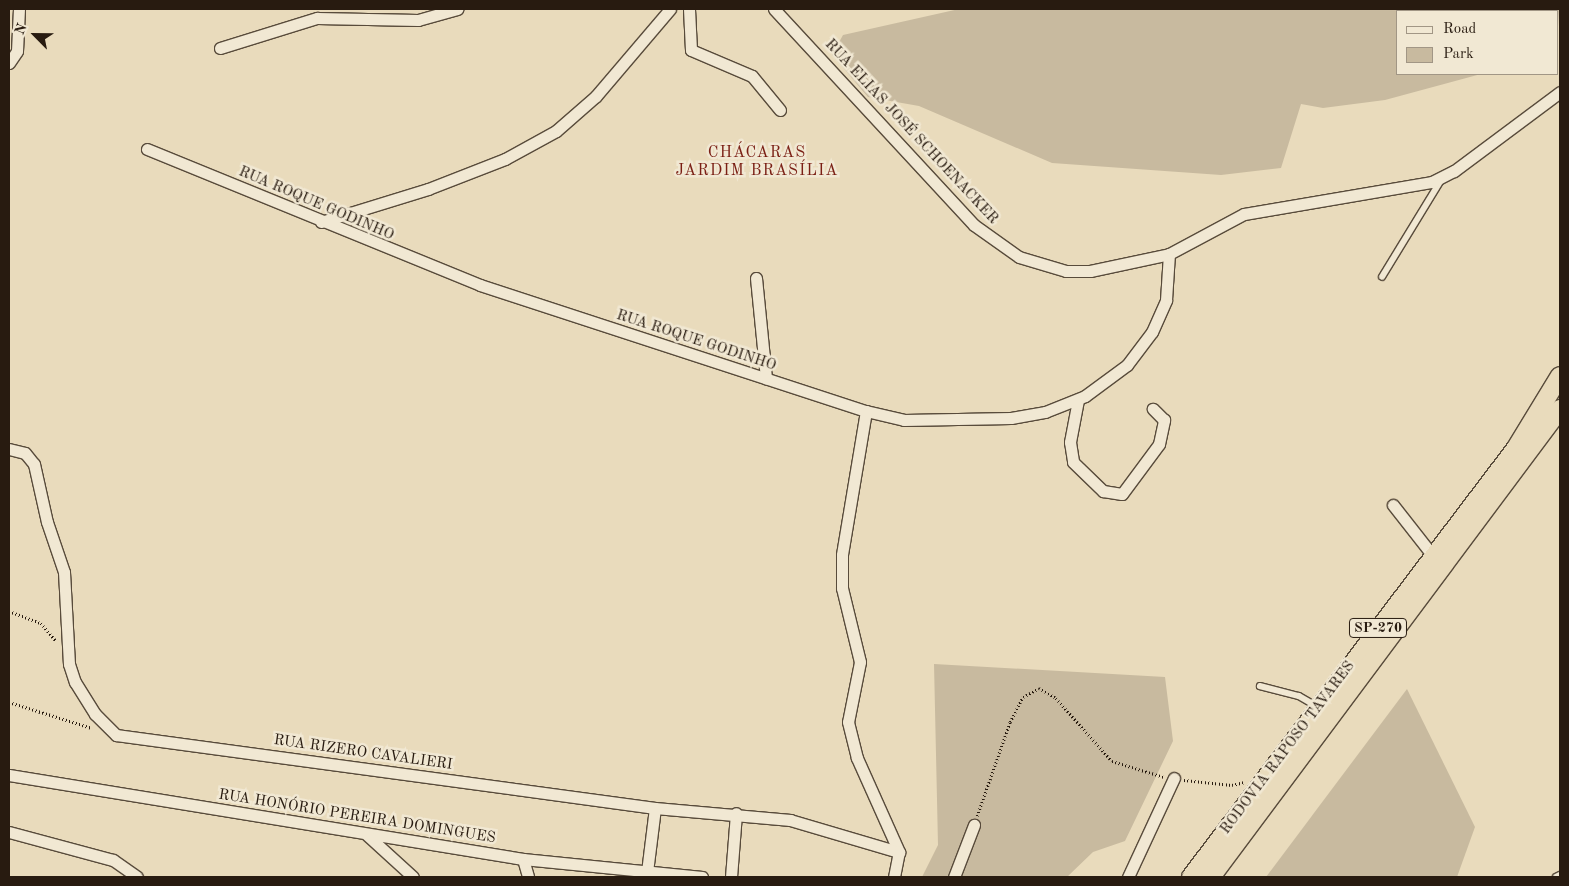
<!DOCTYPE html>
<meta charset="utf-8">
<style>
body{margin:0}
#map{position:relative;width:1569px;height:886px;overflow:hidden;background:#e9dbbc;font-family:"Old Standard TT",serif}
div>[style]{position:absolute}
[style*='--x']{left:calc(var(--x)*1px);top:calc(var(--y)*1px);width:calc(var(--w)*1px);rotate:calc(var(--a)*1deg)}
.green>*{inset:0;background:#c8ba9f}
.path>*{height:2.5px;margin-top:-1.25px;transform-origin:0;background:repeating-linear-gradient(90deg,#281b10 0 1px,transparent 0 3.5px)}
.roads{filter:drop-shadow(1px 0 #584b3b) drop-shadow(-1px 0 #584b3b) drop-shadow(0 1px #584b3b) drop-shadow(0 -1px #584b3b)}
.service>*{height:5.5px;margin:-2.75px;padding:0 2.75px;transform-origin:2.75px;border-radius:2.75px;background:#f1e8d3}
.minor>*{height:11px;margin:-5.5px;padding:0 5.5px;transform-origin:5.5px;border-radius:5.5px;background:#f1e8d3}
.trunk>*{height:18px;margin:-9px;padding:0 9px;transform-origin:9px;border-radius:9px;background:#e9dbbc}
span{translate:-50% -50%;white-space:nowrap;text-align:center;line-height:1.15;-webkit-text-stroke:5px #f1e8d3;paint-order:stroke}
.shield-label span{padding:1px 4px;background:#f1e8d3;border:1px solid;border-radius:4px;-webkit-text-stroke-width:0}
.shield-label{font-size:14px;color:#281b10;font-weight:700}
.street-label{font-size:15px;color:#281b10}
.neighbourhood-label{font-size:16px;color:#7a1f14;letter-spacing:1px}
.frame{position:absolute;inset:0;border:10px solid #281b10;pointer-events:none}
.legend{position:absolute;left:1396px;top:10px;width:162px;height:65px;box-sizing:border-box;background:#f1e8d3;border:1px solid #a19685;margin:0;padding:6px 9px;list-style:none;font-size:15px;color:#281b10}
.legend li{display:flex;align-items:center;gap:10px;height:25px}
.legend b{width:25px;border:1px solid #a19685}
.north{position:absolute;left:10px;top:10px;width:50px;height:50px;-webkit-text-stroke:4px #f1e8d3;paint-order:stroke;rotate:293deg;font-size:14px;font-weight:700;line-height:20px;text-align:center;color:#281b10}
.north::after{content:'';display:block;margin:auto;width:18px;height:22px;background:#281b10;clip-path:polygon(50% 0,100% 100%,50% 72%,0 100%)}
</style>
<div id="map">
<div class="green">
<div style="clip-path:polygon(959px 9px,1560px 9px,1560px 42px,1558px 11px,1398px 11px,1398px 74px,1481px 74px,1385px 100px,1323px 108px,1301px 104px,1281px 168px,1221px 175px,1052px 163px,919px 106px,868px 97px,832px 55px,843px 35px)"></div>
<div style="clip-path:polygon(934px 664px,1165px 677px,1173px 741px,1125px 841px,1093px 852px,1067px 877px,922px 877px,938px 845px)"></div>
<div style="clip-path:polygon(1407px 689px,1475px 827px,1457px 877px,1266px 877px)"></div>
</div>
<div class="path">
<div style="--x:9;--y:611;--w:34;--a:21"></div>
<div style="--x:41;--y:623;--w:23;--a:50"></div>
<div style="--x:9;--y:702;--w:87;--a:17.4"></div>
<div style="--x:1184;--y:780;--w:48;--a:5.9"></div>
<div style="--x:1232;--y:785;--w:13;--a:-13"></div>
<div style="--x:977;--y:816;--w:100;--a:-70.7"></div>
<div style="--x:1010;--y:722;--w:28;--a:-63"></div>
<div style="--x:1023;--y:697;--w:18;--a:-29"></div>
<div style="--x:1039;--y:688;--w:20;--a:30"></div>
<div style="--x:1056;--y:698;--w:84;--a:48.4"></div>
<div style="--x:1112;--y:761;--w:54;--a:17.1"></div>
</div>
<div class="roads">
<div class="service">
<div style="--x:1382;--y:277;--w:117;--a:-58.6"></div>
<div style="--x:1260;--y:686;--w:40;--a:14.4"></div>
<div style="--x:1299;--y:696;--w:20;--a:30"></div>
<div style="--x:1556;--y:877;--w:4;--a:-27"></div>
</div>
<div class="minor">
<div style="--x:689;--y:9;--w:41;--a:87.2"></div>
<div style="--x:691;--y:50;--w:66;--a:23.1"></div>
<div style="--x:752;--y:76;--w:44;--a:50.5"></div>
<div style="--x:774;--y:9;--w:294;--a:47.2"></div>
<div style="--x:974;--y:225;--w:55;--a:35.4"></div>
<div style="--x:1019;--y:257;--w:49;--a:16.6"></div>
<div style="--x:1066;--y:271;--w:24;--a:0"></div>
<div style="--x:1090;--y:271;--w:81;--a:-12.1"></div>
<div style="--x:1169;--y:254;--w:85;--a:-28.1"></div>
<div style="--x:1244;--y:214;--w:191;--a:-9.7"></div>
<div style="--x:1432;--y:182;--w:25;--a:-27"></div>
<div style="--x:1454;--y:171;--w:132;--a:-36.7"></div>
<div style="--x:220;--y:48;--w:102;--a:-17.2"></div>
<div style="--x:317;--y:18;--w:101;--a:1.1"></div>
<div style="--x:418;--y:20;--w:41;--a:-15.8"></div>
<div style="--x:9;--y:63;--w:14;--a:-56"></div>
<div style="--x:17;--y:51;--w:42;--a:-87.3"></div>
<div style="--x:147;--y:149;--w:360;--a:22.2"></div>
<div style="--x:480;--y:285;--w:406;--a:18.1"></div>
<div style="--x:866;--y:411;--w:39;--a:13"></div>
<div style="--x:904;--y:420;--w:107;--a:-1.1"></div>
<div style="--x:1011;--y:418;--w:35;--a:-10"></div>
<div style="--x:1045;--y:412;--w:43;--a:-21.8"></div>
<div style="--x:1085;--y:396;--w:52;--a:-36.4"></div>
<div style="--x:1127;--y:365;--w:41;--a:-52.9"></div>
<div style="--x:1152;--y:332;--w:35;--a:-66"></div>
<div style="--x:1166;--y:300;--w:46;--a:-86.3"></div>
<div style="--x:321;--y:222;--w:112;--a:-17.1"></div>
<div style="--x:428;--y:189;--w:83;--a:-21.3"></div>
<div style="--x:505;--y:159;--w:58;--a:-28.8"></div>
<div style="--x:556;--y:131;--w:53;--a:-41.2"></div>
<div style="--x:596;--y:96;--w:114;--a:-49.6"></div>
<div style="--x:756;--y:278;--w:101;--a:84.3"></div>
<div style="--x:1078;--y:400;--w:43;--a:100.8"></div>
<div style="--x:1070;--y:442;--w:20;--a:81"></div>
<div style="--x:1073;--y:462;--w:42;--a:44"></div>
<div style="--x:1103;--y:491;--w:19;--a:9"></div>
<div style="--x:1122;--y:494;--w:62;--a:-53.5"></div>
<div style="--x:1159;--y:444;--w:25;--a:-78"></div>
<div style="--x:1164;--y:420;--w:16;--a:-135"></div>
<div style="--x:866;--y:411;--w:146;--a:99.5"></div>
<div style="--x:842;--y:555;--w:33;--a:90"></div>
<div style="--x:842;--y:588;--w:76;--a:76.3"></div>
<div style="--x:860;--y:662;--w:61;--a:101.3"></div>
<div style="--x:848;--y:722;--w:37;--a:76"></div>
<div style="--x:857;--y:758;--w:103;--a:65.9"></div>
<div style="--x:9;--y:449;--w:16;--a:14"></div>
<div style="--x:25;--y:453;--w:14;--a:51"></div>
<div style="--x:34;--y:464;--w:59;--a:77.4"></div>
<div style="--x:47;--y:522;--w:53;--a:71.2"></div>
<div style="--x:64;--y:572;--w:92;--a:86.9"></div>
<div style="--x:69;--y:664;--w:19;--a:72"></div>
<div style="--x:75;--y:682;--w:38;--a:58"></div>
<div style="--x:95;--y:714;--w:30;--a:45"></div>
<div style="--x:116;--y:735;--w:544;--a:7.71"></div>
<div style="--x:655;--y:808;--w:136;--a:5.1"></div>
<div style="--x:790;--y:820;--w:114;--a:16.4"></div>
<div style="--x:1393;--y:505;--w:65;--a:51.9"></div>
<div style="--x:9;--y:775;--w:521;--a:9.28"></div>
<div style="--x:523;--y:859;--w:180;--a:5.7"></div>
<div style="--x:9;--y:832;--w:108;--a:15.1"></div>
<div style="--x:113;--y:860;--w:29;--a:35"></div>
<div style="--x:367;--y:835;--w:62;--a:42.4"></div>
<div style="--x:523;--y:859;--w:19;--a:74"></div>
<div style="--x:647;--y:872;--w:64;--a:-82.9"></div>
<div style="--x:731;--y:877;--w:64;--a:-85.5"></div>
<div style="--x:894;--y:877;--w:25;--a:-79"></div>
<div style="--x:954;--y:877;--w:56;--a:-69"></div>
<div style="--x:1128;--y:877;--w:109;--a:-65.1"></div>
</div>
<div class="trunk">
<div style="--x:1191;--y:877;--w:538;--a:-52.85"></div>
<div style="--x:1516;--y:448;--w:84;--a:-58.6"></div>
<div style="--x:1211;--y:877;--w:584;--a:-53.29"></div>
</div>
</div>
<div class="shield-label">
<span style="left:1378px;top:628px">SP-270</span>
</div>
<div class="street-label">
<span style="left:911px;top:132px;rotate:47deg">RUA ELIAS JOSÉ SCHOENACKER</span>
<span style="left:316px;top:204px;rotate:23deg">RUA ROQUE GODINHO</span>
<span style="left:696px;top:341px;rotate:18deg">RUA ROQUE GODINHO</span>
<span style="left:1288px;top:748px;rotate:-53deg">RODOVIA RAPOSO TAVARES</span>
<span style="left:363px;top:753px;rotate:8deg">RUA RIZERO CAVALIERI</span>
<span style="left:357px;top:817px;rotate:9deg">RUA HONÓRIO PEREIRA DOMINGUES</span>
</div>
<div class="neighbourhood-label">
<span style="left:757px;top:162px">CHÁCARAS<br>JARDIM BRASÍLIA</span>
</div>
<div class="frame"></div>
<ul class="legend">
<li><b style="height:6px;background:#f1e8d3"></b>Road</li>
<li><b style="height:14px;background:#c8ba9f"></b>Park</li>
</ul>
<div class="north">N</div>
</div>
